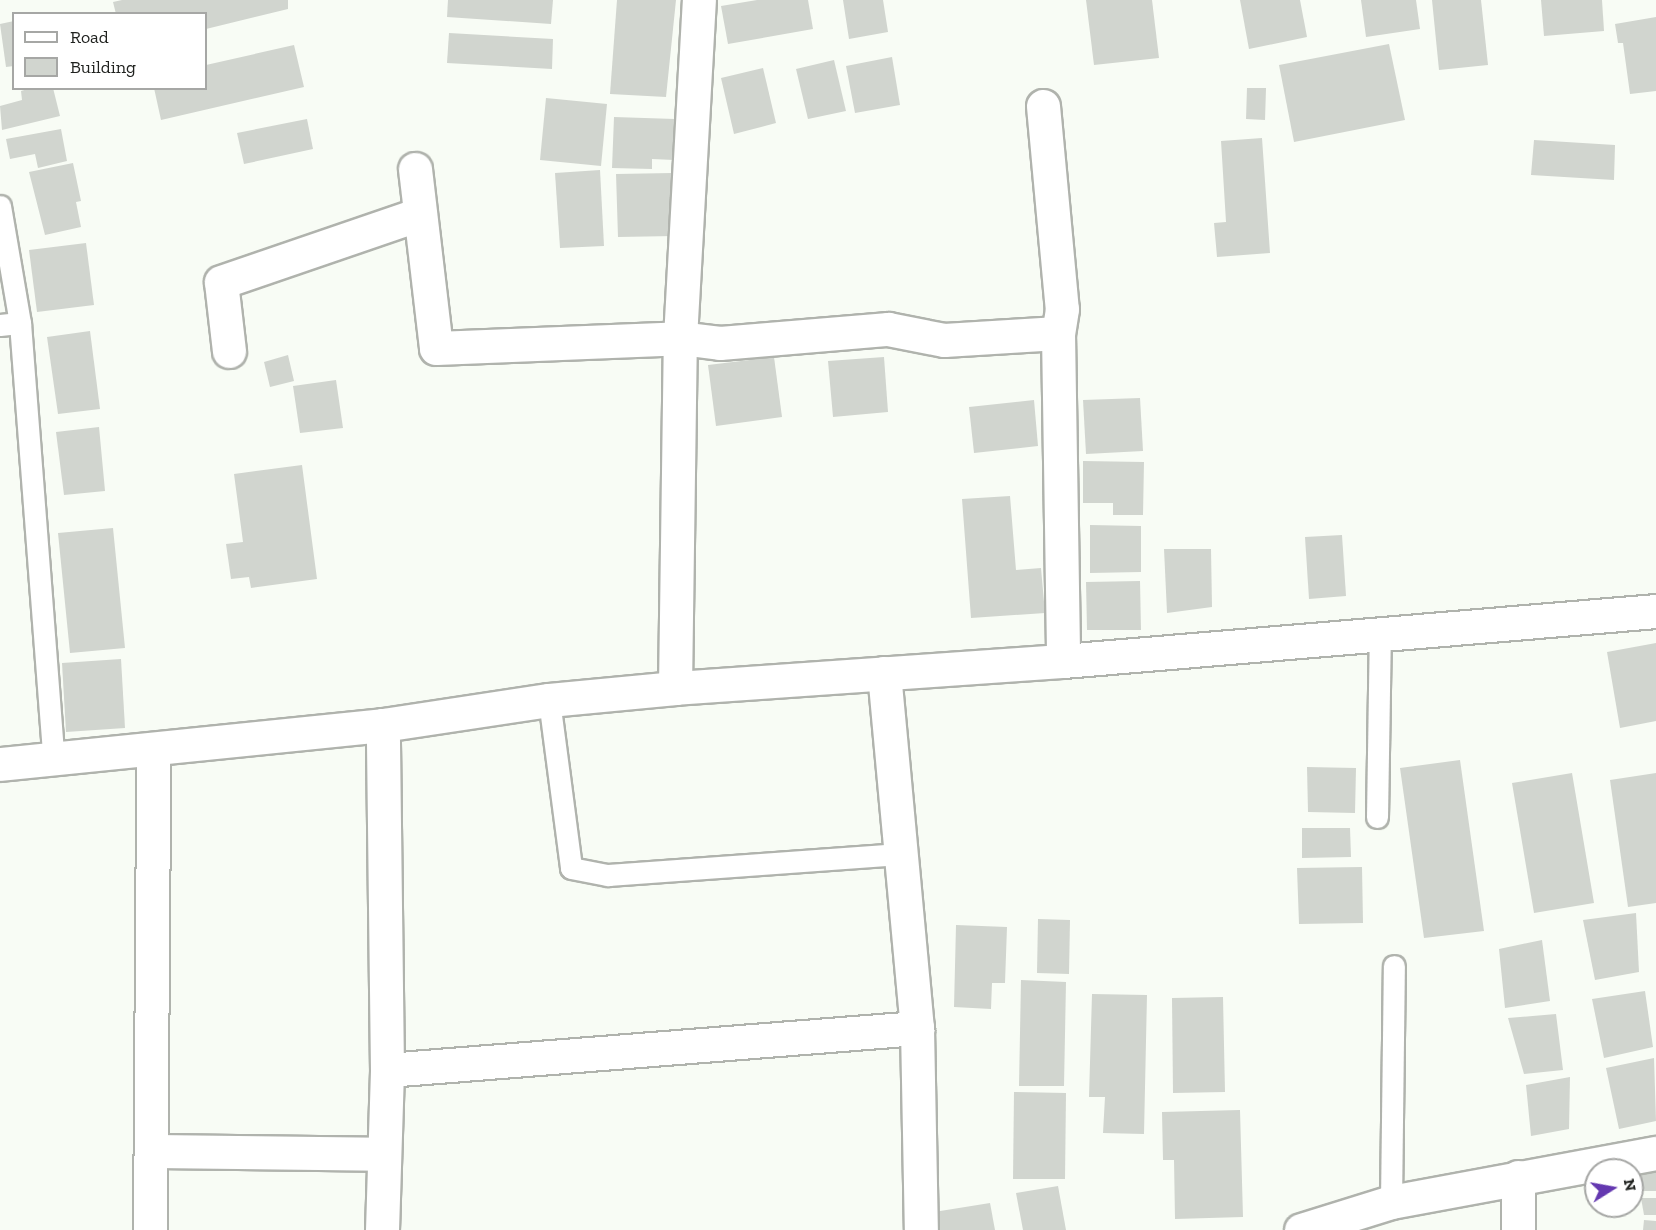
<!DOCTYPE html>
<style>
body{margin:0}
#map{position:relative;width:1656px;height:1230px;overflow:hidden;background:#f8fcf5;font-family:"Zilla Slab",serif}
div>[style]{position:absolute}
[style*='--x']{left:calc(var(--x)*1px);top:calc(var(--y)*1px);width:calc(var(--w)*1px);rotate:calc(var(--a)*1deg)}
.building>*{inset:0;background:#d1d5cf}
.roads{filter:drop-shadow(2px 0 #b0b3ad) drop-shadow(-2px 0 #b0b3ad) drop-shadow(0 2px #b0b3ad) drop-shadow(0 -2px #b0b3ad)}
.service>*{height:21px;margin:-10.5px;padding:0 10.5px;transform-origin:10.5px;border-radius:10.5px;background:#fff}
.minor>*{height:33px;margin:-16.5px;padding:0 16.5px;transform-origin:16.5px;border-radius:16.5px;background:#fff}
span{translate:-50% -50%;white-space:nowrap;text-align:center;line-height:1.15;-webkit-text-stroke:5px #fff;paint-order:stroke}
.legend{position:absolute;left:12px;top:12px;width:195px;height:78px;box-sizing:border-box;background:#fff;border:2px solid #a6a7a5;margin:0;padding:8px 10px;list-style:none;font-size:18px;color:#20221f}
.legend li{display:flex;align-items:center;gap:12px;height:30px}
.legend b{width:30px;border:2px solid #a6a7a5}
.north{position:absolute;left:1584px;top:1158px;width:60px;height:60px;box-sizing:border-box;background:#fff;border:2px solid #a6a7a5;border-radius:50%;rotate:79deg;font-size:16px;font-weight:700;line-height:24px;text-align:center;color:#20221f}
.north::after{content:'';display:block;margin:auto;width:21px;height:27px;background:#6438b0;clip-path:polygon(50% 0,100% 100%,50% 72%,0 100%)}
</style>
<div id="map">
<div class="building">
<div style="clip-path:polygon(122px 0,288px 0,288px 9px,206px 29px,206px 14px,116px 14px,113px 2px)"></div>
<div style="clip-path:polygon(448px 0,553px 0,551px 24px,447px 17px)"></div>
<div style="clip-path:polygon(617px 0,676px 0,666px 97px,610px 94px)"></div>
<div style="clip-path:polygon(757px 0,808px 0,813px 29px,728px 44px,721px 6px)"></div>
<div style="clip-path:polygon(843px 0,883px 0,888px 32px,849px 39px)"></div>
<div style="clip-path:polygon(1086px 0,1152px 0,1159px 58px,1094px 65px)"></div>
<div style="clip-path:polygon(1240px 0,1300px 0,1307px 37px,1249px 49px)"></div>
<div style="clip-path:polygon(1361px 0,1416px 0,1420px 29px,1366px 37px)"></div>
<div style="clip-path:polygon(1432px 0,1481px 0,1488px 65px,1439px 70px)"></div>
<div style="clip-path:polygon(1541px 0,1602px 0,1604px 31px,1544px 36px)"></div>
<div style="clip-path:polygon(1656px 17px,1656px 91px,1630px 94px,1623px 43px,1618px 43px,1615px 24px)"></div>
<div style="clip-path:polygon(14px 21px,14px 66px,6px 67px,0 24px)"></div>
<div style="clip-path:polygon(449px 33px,553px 39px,552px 69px,447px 63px)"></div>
<div style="clip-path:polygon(1389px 44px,1405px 120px,1294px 142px,1279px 65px)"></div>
<div style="clip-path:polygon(294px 45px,304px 87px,161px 120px,154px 88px,206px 88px,206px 65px)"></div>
<div style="clip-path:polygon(892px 57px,900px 105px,855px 113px,846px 66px)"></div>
<div style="clip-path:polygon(834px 60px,846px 111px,808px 119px,796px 69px)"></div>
<div style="clip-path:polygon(763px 68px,776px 123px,734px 134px,721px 78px)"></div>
<div style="clip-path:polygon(31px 88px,53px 88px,60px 116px,2px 130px,0 106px,22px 100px,21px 91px)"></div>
<div style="clip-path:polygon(1247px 88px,1266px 88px,1265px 120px,1246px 119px)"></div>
<div style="clip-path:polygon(546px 98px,607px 104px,601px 166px,540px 160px)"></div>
<div style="clip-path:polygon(614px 117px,675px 119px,674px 160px,652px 159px,652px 169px,612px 168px)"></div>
<div style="clip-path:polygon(307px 119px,313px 149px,244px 164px,237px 133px)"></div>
<div style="clip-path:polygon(61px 129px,67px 161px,38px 168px,35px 154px,10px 159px,6px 139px)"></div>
<div style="clip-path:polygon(1262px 138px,1270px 253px,1217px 257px,1214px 223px,1226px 222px,1221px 141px)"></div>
<div style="clip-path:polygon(1534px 140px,1615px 145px,1614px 180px,1531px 175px)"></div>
<div style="clip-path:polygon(73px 163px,81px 201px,76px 202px,81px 227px,45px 235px,29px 172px)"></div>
<div style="clip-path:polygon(600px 170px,604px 246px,560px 248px,555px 173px)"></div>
<div style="clip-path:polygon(672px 173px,674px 236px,618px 237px,616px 174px)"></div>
<div style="clip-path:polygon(86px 243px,94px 305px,37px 312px,29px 250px)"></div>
<div style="clip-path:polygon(90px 331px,100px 409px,58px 414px,47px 337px)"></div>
<div style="clip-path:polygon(288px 355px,294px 381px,270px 387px,264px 362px)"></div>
<div style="clip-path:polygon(774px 357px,782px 417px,716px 426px,708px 365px)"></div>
<div style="clip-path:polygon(884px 357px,888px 412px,833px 417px,828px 361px)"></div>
<div style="clip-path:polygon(336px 380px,343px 428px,300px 433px,293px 386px)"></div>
<div style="clip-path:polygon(1140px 398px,1143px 451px,1086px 454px,1083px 400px)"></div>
<div style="clip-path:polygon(1034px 400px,1038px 446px,974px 453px,969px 407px)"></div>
<div style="clip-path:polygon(99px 427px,105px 491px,64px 495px,56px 432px)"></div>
<div style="clip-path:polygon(1083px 461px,1144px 462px,1143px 515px,1113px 515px,1113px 503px,1083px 503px)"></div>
<div style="clip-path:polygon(302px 465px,317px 579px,251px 588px,249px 577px,231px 579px,226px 544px,243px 542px,234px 474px)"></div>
<div style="clip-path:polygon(1010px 496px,1016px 570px,1041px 568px,1045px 613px,971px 618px,962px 499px)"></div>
<div style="clip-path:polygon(1090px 525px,1141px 526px,1141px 572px,1090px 573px)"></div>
<div style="clip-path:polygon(113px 528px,125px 648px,70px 653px,58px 533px)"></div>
<div style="clip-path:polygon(1342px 535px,1346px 596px,1309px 599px,1305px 537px)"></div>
<div style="clip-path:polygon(1164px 549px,1211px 549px,1212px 607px,1167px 613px)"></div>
<div style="clip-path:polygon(1140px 581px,1141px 630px,1087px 630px,1086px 582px)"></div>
<div style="clip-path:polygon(1656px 643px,1656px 721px,1620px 728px,1607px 652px)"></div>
<div style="clip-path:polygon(121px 659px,125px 728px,66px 732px,62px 663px)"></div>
<div style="clip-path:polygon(1460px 760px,1484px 931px,1424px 938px,1400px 768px)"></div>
<div style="clip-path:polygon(1307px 767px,1356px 768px,1355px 813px,1308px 812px)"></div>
<div style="clip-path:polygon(1572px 773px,1594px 903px,1534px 913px,1512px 783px)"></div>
<div style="clip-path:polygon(1656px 773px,1656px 903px,1628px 907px,1610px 780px)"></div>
<div style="clip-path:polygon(1302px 828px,1350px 828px,1351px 857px,1302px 858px)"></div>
<div style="clip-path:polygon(1362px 867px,1363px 923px,1299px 924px,1297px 868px)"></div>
<div style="clip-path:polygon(1636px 913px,1639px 972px,1595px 980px,1583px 920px)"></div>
<div style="clip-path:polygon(1038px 919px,1070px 920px,1069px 974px,1037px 973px)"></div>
<div style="clip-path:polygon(956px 925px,1007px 927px,1005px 983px,992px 983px,991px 1009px,954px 1007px)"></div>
<div style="clip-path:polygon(1542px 940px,1550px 1001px,1505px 1008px,1499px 949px)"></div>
<div style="clip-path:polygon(1021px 980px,1066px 982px,1064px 1086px,1019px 1086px)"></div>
<div style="clip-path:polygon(1645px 991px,1653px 1047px,1604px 1058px,1592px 999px)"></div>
<div style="clip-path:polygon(1092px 994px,1147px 995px,1144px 1134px,1103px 1133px,1105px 1097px,1089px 1097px)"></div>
<div style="clip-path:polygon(1223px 997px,1225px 1092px,1173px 1093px,1172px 998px)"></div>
<div style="clip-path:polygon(1556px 1014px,1563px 1070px,1524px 1074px,1508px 1018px)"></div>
<div style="clip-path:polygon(1654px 1058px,1656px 1121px,1619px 1129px,1606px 1068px)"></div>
<div style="clip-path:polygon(1570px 1077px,1569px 1129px,1531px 1136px,1526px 1085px)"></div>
<div style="clip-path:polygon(1014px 1092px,1066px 1093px,1065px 1179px,1013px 1179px)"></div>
<div style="clip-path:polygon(1240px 1110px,1243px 1217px,1175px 1219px,1174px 1160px,1163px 1160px,1162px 1112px)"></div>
<div style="clip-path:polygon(1656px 1171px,1656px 1191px,1641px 1191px,1639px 1173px)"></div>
<div style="clip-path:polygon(1058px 1186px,1066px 1230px,1023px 1230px,1016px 1193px)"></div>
<div style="clip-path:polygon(1641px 1198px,1656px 1198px,1656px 1215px,1644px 1215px)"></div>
<div style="clip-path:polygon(990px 1203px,995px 1230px,937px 1230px,934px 1212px)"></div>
<div style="clip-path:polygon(1644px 1220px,1656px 1221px,1656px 1230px,1643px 1230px)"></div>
</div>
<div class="roads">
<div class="service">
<div style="--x:0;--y:206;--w:119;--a:80.3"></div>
<div style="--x:20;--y:323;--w:438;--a:85.6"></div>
<div style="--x:0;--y:325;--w:20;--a:-6"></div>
<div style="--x:549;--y:700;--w:169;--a:82.5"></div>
<div style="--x:571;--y:868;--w:38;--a:11"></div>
<div style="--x:608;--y:875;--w:296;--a:-4.1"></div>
<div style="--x:1377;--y:817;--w:182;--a:-89.1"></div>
<div style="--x:1391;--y:1202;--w:236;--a:-89.3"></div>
</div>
<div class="minor">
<div style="--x:1043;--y:106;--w:204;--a:84.7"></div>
<div style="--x:1062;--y:309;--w:24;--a:99"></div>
<div style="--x:1058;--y:333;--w:328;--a:89.1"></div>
<div style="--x:415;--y:169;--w:180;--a:83.3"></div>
<div style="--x:436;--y:348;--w:244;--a:-2.3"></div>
<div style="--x:680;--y:338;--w:40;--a:7.1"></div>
<div style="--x:720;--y:343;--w:169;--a:-4.8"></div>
<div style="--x:888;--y:329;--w:57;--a:11.1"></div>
<div style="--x:944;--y:340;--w:114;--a:-3.5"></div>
<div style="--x:229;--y:351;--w:69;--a:-96.6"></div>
<div style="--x:221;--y:282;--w:210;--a:-18.9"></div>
<div style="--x:884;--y:673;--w:357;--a:84.7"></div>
<div style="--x:917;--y:1028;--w:202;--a:88.9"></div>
<div style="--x:675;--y:688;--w:350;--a:-89.2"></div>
<div style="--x:680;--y:338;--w:339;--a:-86.8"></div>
<div style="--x:0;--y:764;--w:385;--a:-5.8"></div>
<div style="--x:383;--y:725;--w:168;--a:-8.6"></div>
<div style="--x:549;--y:700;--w:127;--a:-5.4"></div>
<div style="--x:675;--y:688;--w:389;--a:-4"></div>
<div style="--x:1063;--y:661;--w:595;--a:-4.82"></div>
<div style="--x:387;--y:1070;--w:532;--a:-4.53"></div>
<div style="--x:152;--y:1151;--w:231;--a:0.7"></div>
<div style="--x:1518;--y:1177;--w:53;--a:90"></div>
<div style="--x:150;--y:1230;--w:481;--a:-89.6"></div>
<div style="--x:382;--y:1230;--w:160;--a:-88.2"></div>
<div style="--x:387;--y:1070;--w:345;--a:-90.7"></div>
<div style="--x:1301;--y:1230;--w:94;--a:-17.3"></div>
<div style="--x:1391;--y:1202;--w:269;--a:-10.5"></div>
</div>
</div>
<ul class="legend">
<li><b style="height:8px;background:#fff"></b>Road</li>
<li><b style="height:16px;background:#d1d5cf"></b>Building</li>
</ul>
<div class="north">N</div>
</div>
